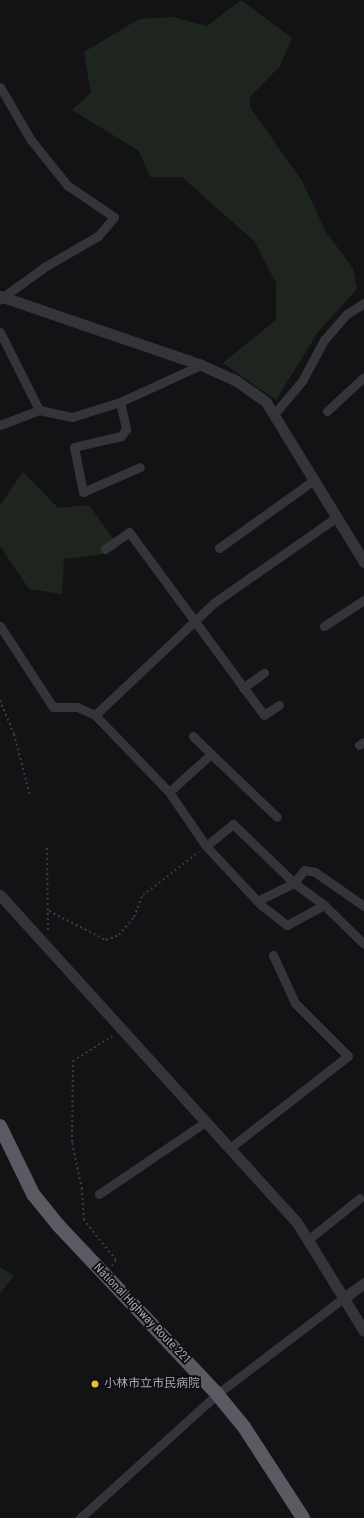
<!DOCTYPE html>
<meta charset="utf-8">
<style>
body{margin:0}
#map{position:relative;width:364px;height:1518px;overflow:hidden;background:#131315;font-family:"Roboto Condensed","Noto Sans JP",sans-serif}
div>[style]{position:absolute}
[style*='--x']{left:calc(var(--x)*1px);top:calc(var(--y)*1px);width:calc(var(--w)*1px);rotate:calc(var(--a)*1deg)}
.green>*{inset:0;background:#1e251f}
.path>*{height:2px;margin-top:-1px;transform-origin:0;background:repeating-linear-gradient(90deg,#3b3c41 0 2px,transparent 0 5px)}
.minor>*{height:9px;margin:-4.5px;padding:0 4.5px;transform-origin:4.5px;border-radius:4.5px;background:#34353a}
.tertiary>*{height:11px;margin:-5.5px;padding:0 5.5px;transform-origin:5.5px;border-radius:5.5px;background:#34353a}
.trunk>*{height:14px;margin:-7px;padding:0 7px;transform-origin:7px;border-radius:7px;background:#595a62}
.dots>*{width:11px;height:11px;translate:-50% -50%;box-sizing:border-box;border:2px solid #0e0e10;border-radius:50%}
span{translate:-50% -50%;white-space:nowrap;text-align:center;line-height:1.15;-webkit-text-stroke:3.5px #0e0e10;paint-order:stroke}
.street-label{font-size:12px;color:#a5a9b5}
.poi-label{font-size:12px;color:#a5a9b5}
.left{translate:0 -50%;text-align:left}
</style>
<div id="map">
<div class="green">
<div style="clip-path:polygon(241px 0,292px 38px,280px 66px,250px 97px,250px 107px,302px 181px,326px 232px,353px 268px,357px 289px,318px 332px,276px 400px,223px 363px,276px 320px,276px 283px,254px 241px,182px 177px,150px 177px,139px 151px,72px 110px,91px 93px,84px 52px,139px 19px,172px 17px,207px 26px)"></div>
<div style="clip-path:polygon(23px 472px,58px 508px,89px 505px,115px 541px,104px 554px,64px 559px,62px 594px,29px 589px,0 546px,0 505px)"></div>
<div style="clip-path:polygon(0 1267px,14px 1276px,0 1293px)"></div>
</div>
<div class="path">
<div style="--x:0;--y:700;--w:37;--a:68"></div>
<div style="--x:14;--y:734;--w:64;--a:75.5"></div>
<div style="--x:47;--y:848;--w:83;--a:89.3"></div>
<div style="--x:49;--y:911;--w:64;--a:27"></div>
<div style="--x:106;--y:940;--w:14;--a:-21"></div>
<div style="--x:119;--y:935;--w:23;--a:-50"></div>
<div style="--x:134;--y:917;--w:24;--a:-68"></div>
<div style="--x:143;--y:895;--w:71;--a:-37.5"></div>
<div style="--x:112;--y:1266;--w:7;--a:-56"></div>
<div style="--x:116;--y:1260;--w:51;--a:-128.7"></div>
<div style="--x:84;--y:1220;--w:31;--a:-94"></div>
<div style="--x:82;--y:1189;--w:48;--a:-102"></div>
<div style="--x:72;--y:1142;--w:81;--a:-89.3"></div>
<div style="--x:73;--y:1061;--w:49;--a:-32.4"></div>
</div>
<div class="minor">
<div style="--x:0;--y:87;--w:61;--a:59.7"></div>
<div style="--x:31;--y:140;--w:58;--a:51.3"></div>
<div style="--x:67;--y:185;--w:57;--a:34.2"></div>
<div style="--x:114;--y:217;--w:25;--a:130"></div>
<div style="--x:98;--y:236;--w:60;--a:150"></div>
<div style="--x:46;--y:266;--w:57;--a:144.3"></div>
<div style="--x:0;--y:332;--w:87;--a:63.4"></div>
<div style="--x:120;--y:402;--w:28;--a:77"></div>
<div style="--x:126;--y:429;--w:9;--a:126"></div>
<div style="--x:121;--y:436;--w:48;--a:166.8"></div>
<div style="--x:74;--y:447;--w:46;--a:78.7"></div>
<div style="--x:83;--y:492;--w:62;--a:-23.7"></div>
<div style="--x:327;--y:411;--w:50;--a:-42.6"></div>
<div style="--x:275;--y:413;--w:42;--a:-49.8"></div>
<div style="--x:302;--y:381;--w:47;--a:-61.8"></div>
<div style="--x:324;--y:340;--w:35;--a:-49"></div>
<div style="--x:347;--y:314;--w:20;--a:-33"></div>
<div style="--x:0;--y:425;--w:42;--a:-21"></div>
<div style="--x:39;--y:410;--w:34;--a:12"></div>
<div style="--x:72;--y:417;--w:50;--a:-17.4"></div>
<div style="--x:120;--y:402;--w:89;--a:-24.6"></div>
<div style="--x:219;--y:548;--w:117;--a:-35.6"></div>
<div style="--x:105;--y:549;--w:29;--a:-35"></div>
<div style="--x:129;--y:532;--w:227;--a:53.6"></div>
<div style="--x:264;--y:715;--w:18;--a:-34"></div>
<div style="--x:0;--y:626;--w:97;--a:56.8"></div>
<div style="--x:53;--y:707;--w:24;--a:0"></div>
<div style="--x:77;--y:707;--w:20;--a:24"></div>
<div style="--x:95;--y:715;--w:107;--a:46.1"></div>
<div style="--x:169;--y:792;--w:65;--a:55.6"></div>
<div style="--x:206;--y:846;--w:81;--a:47"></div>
<div style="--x:261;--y:905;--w:33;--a:38"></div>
<div style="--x:287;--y:925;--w:42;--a:-28.4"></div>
<div style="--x:324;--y:905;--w:56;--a:44.3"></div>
<div style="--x:324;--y:626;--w:48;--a:-33"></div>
<div style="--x:243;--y:688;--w:26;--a:-36"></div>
<div style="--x:95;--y:715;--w:165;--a:-43.3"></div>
<div style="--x:215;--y:602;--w:149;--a:-34.9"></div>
<div style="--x:193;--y:736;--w:25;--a:45"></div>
<div style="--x:359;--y:745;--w:6;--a:-31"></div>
<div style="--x:169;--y:792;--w:57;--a:-42.1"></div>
<div style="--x:211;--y:754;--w:91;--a:43.7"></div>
<div style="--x:206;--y:846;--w:35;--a:-39"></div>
<div style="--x:233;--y:824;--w:85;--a:44"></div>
<div style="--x:294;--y:883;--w:37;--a:36"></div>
<div style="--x:257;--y:901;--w:41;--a:-25.9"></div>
<div style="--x:294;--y:883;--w:16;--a:-52"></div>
<div style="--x:304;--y:870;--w:11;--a:10"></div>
<div style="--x:315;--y:872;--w:60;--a:34.8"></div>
<div style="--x:231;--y:1147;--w:148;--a:-37.9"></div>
<div style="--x:348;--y:1056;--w:75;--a:-135"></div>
<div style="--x:295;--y:1003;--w:53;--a:-114.6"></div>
<div style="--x:99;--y:1194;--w:130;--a:-34.1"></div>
<div style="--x:309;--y:1239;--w:65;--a:-38.8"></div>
<div style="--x:80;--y:1518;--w:185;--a:-42.1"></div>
<div style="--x:217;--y:1394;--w:161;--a:-37.2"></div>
</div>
<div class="tertiary">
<div style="--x:0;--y:296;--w:213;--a:18.9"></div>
<div style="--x:201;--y:365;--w:37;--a:24"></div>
<div style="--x:235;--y:380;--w:38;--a:35"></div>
<div style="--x:266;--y:402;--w:188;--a:58.5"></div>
<div style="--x:0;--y:895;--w:440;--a:47.8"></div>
<div style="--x:296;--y:1221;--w:129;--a:58.3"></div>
<div style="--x:345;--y:1297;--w:24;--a:-36"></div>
</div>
<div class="trunk">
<div style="--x:0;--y:1126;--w:76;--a:64.1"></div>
<div style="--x:33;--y:1194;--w:40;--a:51"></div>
<div style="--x:58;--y:1225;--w:232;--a:46.7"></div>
<div style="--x:217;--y:1394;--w:43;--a:50.7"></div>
<div style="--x:244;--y:1427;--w:108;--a:57"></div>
</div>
<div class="dots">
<div style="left:95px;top:1384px;background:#eabc37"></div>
</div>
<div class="street-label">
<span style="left:142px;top:1314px;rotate:46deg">National Highway Route 221</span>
</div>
<div class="poi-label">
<span class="left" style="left:104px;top:1384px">小林市立市民病院</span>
</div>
</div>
